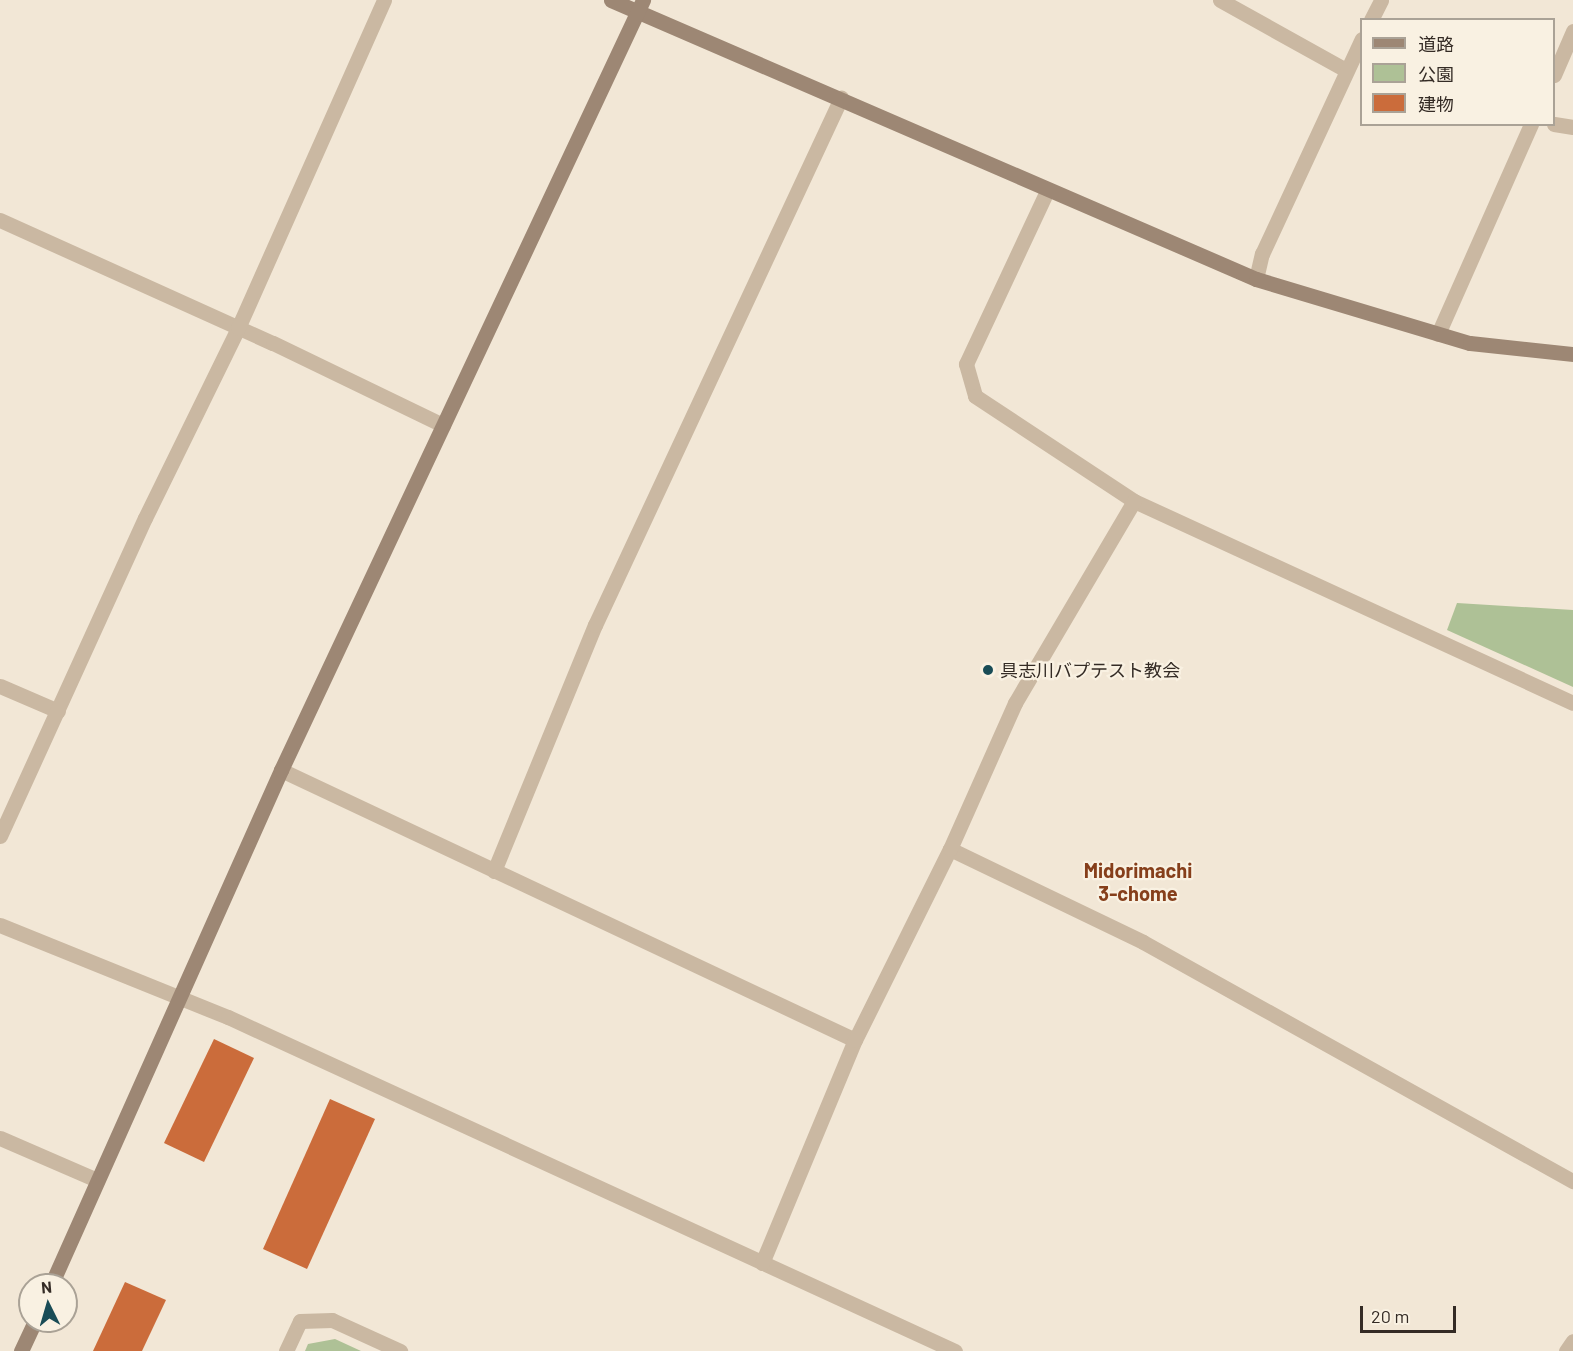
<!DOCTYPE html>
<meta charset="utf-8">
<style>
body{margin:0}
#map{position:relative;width:1573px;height:1351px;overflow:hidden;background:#f2e7d6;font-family:Barlow,"Noto Sans JP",sans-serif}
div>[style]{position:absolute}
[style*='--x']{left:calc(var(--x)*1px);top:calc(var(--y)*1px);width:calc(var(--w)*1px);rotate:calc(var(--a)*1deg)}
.green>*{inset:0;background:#aec196}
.building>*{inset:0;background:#cb6c3b}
.street>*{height:15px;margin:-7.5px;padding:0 7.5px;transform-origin:7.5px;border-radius:7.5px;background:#cab8a2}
.secondary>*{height:15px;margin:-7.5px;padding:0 7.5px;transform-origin:7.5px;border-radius:7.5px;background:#9d8774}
.dots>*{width:16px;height:16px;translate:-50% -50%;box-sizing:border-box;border:3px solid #f9f1e2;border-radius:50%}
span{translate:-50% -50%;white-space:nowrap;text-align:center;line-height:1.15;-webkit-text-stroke:4.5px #f9f1e2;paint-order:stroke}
.poi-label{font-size:18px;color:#342b25}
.left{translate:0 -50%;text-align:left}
.neighbourhood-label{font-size:20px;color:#863f1b;font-weight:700}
.legend{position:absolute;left:1360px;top:18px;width:195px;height:108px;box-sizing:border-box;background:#f9f1e2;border:2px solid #aaa296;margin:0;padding:8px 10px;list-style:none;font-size:18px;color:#342b25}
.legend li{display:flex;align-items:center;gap:12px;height:30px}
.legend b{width:30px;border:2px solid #aaa296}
.north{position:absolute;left:18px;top:1273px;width:60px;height:60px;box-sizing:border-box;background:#f9f1e2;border:2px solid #aaa296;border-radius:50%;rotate:355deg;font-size:16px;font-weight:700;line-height:24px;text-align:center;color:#342b25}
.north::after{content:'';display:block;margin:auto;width:21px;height:27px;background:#194c56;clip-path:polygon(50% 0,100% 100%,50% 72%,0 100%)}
.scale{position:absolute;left:1360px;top:1306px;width:96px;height:27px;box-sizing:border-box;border:3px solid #342b25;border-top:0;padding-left:8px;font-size:18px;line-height:21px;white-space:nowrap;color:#342b25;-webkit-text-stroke:4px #f9f1e2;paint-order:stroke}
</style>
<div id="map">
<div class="green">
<div style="clip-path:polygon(1457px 603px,1573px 610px,1573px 687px,1447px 630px)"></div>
<div style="clip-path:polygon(335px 1339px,361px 1351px,305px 1351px,308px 1344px)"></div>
</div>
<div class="building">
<div style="clip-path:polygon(214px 1039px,254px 1058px,204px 1162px,164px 1143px)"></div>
<div style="clip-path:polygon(330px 1099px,375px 1119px,307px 1269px,263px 1249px)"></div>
<div style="clip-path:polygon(125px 1282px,166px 1300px,142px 1351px,93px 1351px)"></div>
</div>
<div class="street">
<div style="--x:1220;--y:0;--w:144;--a:29.1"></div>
<div style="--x:1371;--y:20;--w:22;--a:-63"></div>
<div style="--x:1554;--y:75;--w:48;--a:-66.6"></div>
<div style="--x:1554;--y:124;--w:19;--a:9"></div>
<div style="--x:1047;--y:191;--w:191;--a:115.1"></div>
<div style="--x:966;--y:364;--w:33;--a:74"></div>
<div style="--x:975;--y:396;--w:191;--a:33.4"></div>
<div style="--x:1134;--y:501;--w:483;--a:24.7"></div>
<div style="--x:0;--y:220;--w:299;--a:24.3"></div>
<div style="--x:273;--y:343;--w:189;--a:25.8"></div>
<div style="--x:1256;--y:279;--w:26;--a:-77"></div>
<div style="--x:1262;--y:254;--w:237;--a:-65.1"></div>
<div style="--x:1438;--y:334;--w:230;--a:-66.1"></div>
<div style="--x:0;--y:686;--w:63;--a:23.3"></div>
<div style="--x:281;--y:770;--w:634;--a:25.19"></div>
<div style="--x:0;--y:836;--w:349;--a:-65.5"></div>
<div style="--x:145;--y:518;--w:212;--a:-63.9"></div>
<div style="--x:238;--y:328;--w:359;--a:-66"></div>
<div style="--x:950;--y:849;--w:214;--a:25.7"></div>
<div style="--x:1143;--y:942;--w:492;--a:29.1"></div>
<div style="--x:494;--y:871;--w:266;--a:-67.7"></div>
<div style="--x:595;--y:625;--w:582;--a:-64.98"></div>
<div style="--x:0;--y:925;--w:246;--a:22"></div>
<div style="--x:228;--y:1017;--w:800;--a:24.68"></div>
<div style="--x:0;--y:1138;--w:106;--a:23.4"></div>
<div style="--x:762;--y:1263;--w:242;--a:-67.4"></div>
<div style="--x:855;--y:1040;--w:213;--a:-63.6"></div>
<div style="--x:950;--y:849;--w:160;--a:-66"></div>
<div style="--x:1015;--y:703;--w:234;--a:-59.5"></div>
<div style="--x:286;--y:1351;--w:33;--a:-65"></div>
<div style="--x:300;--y:1321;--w:32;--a:-2"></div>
<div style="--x:332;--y:1320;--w:75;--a:24.5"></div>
<div style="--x:1566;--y:1351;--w:12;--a:-55"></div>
</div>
<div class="secondary">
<div style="--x:611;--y:0;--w:703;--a:23.39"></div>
<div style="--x:1256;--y:279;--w:223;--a:16.7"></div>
<div style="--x:1470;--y:343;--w:104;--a:6.1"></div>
<div style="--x:51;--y:1285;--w:564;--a:-65.93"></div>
<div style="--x:281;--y:770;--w:851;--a:-64.82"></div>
<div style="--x:21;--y:1351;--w:33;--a:-65"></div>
</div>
<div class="dots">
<div style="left:988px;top:670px;background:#194c56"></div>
</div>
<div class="poi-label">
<span class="left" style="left:1000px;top:670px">具志川バプテスト教会</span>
</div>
<div class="neighbourhood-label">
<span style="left:1138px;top:882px">Midorimachi<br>3-chome</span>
</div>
<ul class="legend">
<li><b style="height:8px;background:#9d8774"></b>道路</li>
<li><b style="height:16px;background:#aec196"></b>公園</li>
<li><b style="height:16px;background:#cb6c3b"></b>建物</li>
</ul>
<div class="north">N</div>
<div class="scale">20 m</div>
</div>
